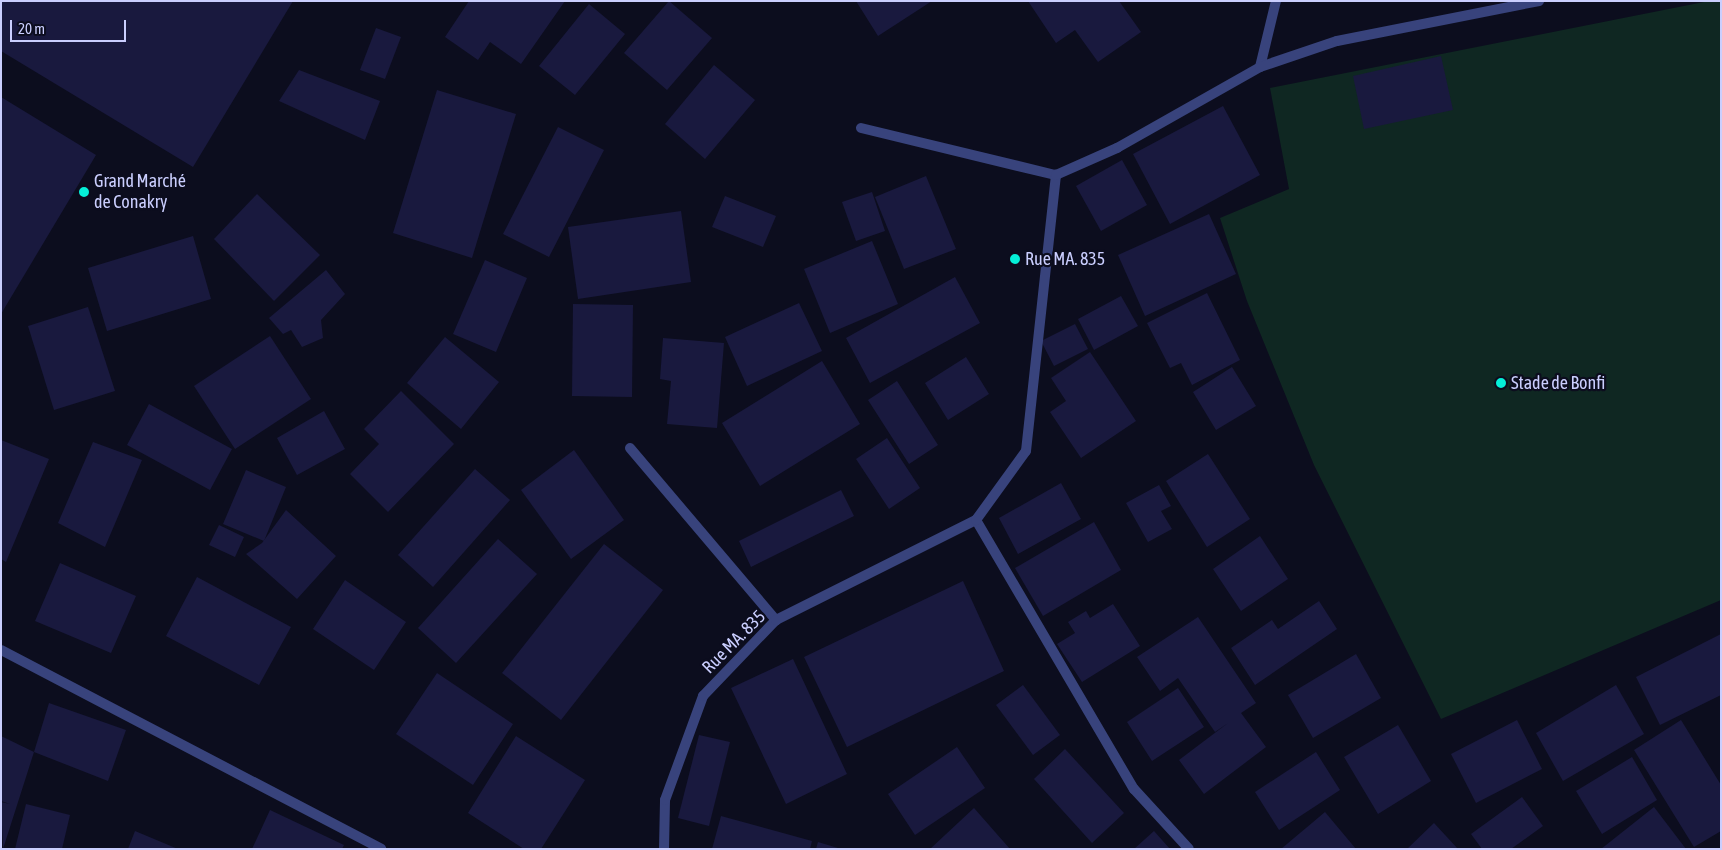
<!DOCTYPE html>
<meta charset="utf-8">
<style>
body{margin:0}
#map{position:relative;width:1722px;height:850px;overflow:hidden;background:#0c0d1e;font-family:"Asap Condensed",sans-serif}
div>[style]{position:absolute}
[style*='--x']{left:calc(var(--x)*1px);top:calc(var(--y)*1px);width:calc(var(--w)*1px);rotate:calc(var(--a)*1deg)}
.green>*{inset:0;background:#0f2722}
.building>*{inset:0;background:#19193e}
.service>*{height:10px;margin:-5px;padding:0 5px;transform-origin:5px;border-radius:5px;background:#38437c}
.minor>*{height:10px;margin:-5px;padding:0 5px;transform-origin:5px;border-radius:5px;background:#38437c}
.dots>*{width:14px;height:14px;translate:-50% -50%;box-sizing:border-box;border:2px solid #0c0d1e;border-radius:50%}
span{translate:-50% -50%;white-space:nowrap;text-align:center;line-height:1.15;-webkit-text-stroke:4.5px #0c0d1e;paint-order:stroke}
.poi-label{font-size:18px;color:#cacefe}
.left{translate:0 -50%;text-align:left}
.street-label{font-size:18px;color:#cacefe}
.frame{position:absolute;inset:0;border:2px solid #cacefe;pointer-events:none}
.scale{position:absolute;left:10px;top:20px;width:116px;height:22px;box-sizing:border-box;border:2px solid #cacefe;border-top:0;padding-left:6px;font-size:15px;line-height:18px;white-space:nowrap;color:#cacefe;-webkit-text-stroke:4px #0c0d1e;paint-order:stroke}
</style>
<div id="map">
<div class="green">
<div style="clip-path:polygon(1709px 1px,1721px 2px,1721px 600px,1441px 719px,1314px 465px,1247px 301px,1220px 218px,1289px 189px,1270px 88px)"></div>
</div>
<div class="building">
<div style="clip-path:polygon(1px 1px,293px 1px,193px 167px,1px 51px)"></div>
<div style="clip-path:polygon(469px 1px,565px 1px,521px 64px,490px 42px,478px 60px,445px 37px)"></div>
<div style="clip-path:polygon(669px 1px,712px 38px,667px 90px,624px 53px)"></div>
<div style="clip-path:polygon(856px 1px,932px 1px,878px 36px)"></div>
<div style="clip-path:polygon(1028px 1px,1119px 1px,1141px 32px,1098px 62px,1075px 30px,1056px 43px)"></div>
<div style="clip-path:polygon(589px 4px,625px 34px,575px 95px,539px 66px)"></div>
<div style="clip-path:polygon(376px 28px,401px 37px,385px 79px,360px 70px)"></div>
<div style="clip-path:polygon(1441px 56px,1453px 110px,1364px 129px,1353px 76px)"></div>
<div style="clip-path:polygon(714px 65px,755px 100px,705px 159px,665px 124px)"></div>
<div style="clip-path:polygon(299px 70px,380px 101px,365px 140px,279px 101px)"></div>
<div style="clip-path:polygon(437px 90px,516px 114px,472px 258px,393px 233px)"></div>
<div style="clip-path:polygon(1px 97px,96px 155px,1px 314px)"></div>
<div style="clip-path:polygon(1223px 106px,1260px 175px,1170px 224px,1133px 154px)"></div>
<div style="clip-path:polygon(558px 127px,604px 150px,549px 257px,503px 234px)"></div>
<div style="clip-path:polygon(1122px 160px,1147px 205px,1101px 231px,1076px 186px)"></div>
<div style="clip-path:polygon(926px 176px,956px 249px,904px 269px,875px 197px)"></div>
<div style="clip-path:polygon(872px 192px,885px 231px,856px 241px,842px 202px)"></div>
<div style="clip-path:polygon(257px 194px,320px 255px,274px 301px,214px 239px)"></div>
<div style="clip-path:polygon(725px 196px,776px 216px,763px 247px,712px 227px)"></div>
<div style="clip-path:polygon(681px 211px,691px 282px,578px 299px,568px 227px)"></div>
<div style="clip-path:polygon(1209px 214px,1236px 274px,1145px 316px,1118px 255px)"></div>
<div style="clip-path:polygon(193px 236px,211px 299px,107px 331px,88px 268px)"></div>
<div style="clip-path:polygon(872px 241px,898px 304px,830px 333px,804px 269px)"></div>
<div style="clip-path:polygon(485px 260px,527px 278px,496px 352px,453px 334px)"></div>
<div style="clip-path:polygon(326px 270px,345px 294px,321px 320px,323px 338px,302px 347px,291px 330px,283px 334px,269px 318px)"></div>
<div style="clip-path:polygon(955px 277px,980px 323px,870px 383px,846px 338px)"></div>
<div style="clip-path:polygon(1207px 293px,1240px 360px,1192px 385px,1181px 363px,1170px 368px,1147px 323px)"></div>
<div style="clip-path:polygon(1121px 296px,1138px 326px,1094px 350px,1078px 319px)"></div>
<div style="clip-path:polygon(799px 303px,822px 351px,747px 386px,725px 337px)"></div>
<div style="clip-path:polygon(573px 304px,633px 305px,632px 397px,572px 396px)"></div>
<div style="clip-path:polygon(88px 307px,115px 391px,54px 410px,28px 326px)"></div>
<div style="clip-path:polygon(1075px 324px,1088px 349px,1054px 366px,1041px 341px)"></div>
<div style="clip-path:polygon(270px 336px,311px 399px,235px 449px,194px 386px)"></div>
<div style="clip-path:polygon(445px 337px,499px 382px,461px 429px,407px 383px)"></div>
<div style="clip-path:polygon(663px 338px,724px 343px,717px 428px,667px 424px,671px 381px,660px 379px)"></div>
<div style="clip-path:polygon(1090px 352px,1136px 421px,1081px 458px,1050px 412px,1066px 401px,1051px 378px)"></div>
<div style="clip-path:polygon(966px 357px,989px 394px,948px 420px,925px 383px)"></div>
<div style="clip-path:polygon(822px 361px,860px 424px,760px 486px,722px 423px)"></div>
<div style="clip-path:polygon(1232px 367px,1256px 406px,1216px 430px,1193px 392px)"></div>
<div style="clip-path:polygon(897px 381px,938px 445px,909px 464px,868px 400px)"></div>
<div style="clip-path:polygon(401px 391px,454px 444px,388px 512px,350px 474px,379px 444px,364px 429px)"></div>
<div style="clip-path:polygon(149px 404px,232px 449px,210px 490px,127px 445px)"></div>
<div style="clip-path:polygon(324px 411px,345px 449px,297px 475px,277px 438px)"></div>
<div style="clip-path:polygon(887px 438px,920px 488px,889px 509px,856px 459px)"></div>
<div style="clip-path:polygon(1px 440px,49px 459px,6px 562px,1px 559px)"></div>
<div style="clip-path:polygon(93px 442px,142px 460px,105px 547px,58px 523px)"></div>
<div style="clip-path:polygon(574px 450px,624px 520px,571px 559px,521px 490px)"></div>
<div style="clip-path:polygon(1208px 454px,1250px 519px,1207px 547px,1166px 481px)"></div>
<div style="clip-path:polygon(475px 469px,510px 500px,433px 587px,398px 555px)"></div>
<div style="clip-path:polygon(246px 470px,286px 487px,264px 541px,223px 524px)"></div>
<div style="clip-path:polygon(1061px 483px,1081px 519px,1018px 554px,999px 518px)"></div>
<div style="clip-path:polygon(1159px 485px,1171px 506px,1161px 511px,1172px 529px,1148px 542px,1126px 503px)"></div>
<div style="clip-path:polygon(841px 490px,854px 516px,751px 567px,739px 541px)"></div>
<div style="clip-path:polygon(286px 510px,336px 556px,297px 599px,246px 554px,262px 543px)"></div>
<div style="clip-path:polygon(1094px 522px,1121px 570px,1043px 616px,1015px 568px)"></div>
<div style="clip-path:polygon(219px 525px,244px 537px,235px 557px,209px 545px)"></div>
<div style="clip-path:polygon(1260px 536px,1288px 579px,1241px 611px,1213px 569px)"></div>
<div style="clip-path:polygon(498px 539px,537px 574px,456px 663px,418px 628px)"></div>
<div style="clip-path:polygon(604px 544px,663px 590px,561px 720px,502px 673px)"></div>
<div style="clip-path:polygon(60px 563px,136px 596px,111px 653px,35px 621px)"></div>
<div style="clip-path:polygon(197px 577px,291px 627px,259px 685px,166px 636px)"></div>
<div style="clip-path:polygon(345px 580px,406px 622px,374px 670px,313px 629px)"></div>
<div style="clip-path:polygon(963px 581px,1004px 671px,847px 747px,804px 657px)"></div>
<div style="clip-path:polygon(1319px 601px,1337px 629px,1255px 685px,1231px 648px,1272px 620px,1278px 629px)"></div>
<div style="clip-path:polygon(1113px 604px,1140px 646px,1082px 682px,1057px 644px,1075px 633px,1068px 622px,1086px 611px,1090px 618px)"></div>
<div style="clip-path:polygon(1198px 617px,1256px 703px,1241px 713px,1266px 747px,1204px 794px,1179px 760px,1228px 723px,1215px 732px,1178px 678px,1160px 691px,1137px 657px)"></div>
<div style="clip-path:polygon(1721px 634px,1721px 695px,1660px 725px,1636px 677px)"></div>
<div style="clip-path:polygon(1356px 654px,1381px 698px,1313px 738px,1288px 695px)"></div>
<div style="clip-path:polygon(793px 659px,847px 774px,786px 804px,731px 688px)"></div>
<div style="clip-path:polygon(437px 673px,513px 724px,473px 785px,396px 734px)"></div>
<div style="clip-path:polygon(1023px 685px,1060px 735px,1033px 755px,996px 705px)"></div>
<div style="clip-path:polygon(1616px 685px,1644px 734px,1563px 781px,1536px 733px)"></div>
<div style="clip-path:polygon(1178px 688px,1204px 727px,1152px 761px,1127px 722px)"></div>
<div style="clip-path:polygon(49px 703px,126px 730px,108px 781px,34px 752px)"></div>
<div style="clip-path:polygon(1517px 720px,1542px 769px,1476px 803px,1451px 754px)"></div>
<div style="clip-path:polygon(1681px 720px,1721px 785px,1721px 831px,1694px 847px,1634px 750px)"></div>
<div style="clip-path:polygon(1398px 725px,1431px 781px,1378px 814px,1344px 757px)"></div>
<div style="clip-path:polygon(699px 735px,730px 742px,709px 826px,678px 818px)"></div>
<div style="clip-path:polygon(1px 736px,34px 752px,3px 849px,1px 802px,10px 804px,1px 801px)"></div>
<div style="clip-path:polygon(516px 736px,585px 780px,541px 849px,524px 849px,468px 813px)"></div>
<div style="clip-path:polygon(957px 747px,985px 788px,915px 835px,888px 794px)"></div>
<div style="clip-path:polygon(1065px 749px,1124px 813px,1092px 843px,1034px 779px)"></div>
<div style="clip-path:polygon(1316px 752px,1340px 790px,1279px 830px,1255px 792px)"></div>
<div style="clip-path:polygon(1632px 757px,1657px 800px,1602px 834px,1576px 791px)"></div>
<div style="clip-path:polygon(1522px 797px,1543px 826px,1511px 849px,1482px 849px,1471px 834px)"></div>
<div style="clip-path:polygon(26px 804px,70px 815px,62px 849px,15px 849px)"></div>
<div style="clip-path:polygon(1654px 807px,1686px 849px,1601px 849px)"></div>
<div style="clip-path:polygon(974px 808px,1010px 849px,930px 849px)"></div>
<div style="clip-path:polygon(270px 810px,344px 845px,342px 849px,252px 849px)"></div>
<div style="clip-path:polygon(1325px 812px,1356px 849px,1281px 849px)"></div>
<div style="clip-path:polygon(721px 816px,812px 841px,810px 849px,712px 849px)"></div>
<div style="clip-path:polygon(1434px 823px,1458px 849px,1407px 849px)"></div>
<div style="clip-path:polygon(135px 831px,178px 849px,128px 849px)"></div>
<div style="clip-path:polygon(1154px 831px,1170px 849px,1134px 849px)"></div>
<div style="clip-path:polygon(818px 842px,838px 848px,838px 849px,816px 849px)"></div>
</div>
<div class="service">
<div style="--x:861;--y:128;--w:201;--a:13.6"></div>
<div style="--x:630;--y:448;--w:226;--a:49.7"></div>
</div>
<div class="minor">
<div style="--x:1260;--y:67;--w:68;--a:-76.4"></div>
<div style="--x:976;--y:520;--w:312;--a:59.6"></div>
<div style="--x:1134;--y:789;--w:81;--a:47.5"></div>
<div style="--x:1;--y:650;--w:429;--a:27.6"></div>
<div style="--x:664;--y:849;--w:49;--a:-88.8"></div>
<div style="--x:665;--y:800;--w:111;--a:-69.9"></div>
<div style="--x:703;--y:696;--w:105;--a:-46.2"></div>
<div style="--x:776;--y:620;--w:224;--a:-26.6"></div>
<div style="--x:976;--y:520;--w:85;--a:-54.1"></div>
<div style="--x:1026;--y:451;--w:278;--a:-83.8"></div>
<div style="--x:1056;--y:175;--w:67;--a:-23.9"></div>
<div style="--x:1117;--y:148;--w:164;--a:-29.5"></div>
<div style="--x:1260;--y:67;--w:81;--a:-18.7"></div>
<div style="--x:1337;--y:41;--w:206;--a:-11.2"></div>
</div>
<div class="dots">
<div style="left:84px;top:192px;background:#05efd8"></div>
<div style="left:1015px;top:259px;background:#05efd8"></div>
<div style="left:1501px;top:383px;background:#05efd8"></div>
</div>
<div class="poi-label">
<span class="left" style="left:94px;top:192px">Grand Marché<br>de Conakry</span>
<span class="left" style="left:1025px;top:259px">Rue MA. 835</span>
<span class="left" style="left:1511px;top:383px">Stade de Bonfi</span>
</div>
<div class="street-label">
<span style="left:734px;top:642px;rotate:-45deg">Rue MA. 835</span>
</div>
<div class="frame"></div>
<div class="scale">20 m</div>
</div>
